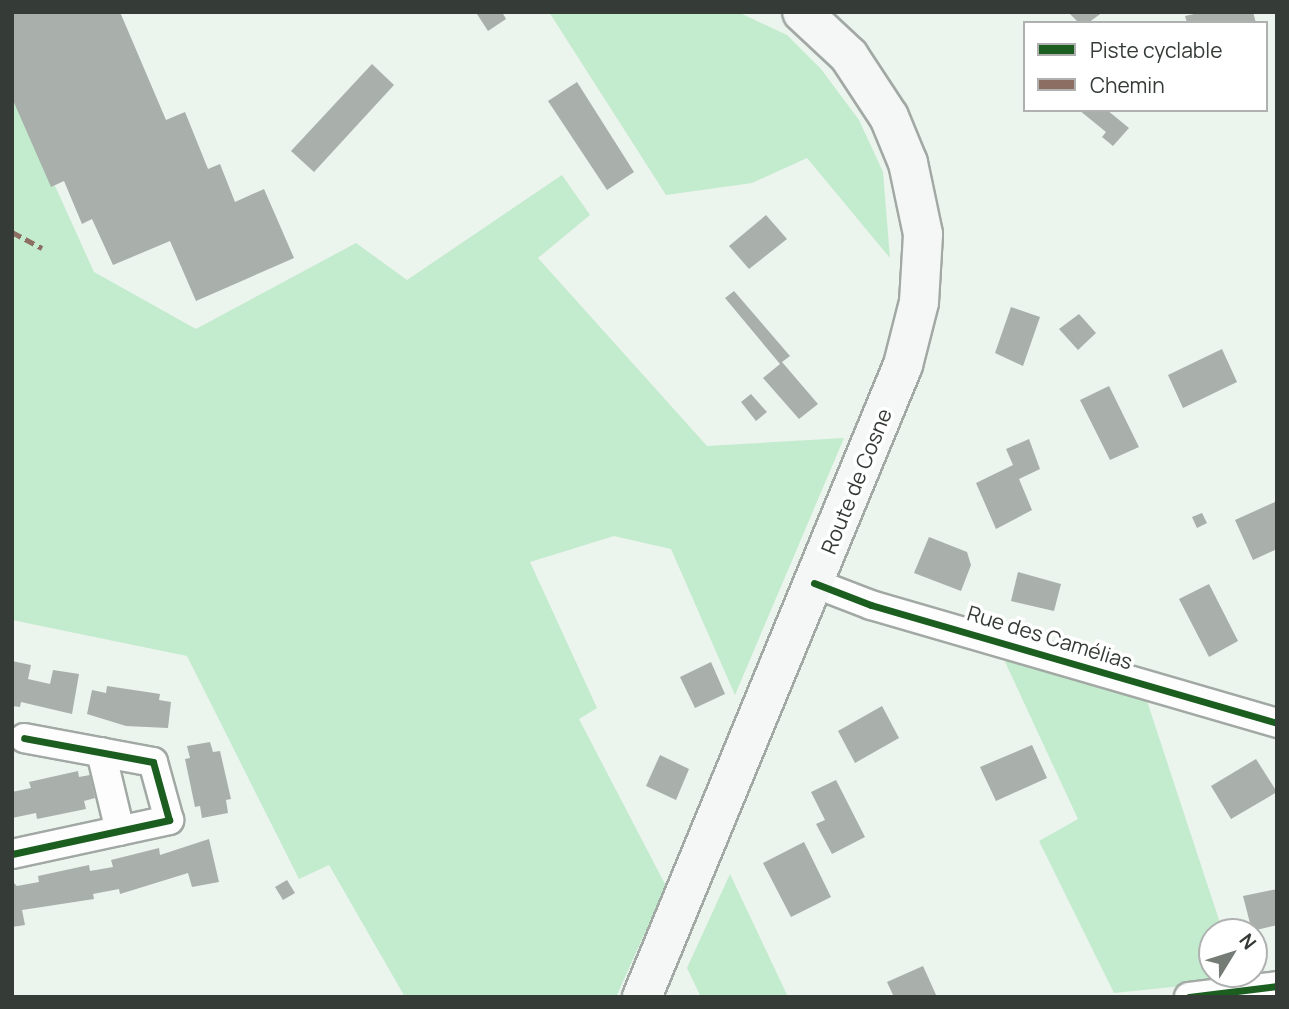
<!DOCTYPE html>
<meta charset="utf-8">
<style>
body{margin:0}
#map{position:relative;width:1289px;height:1009px;overflow:hidden;background:#ecf4ee;font-family:Manrope,sans-serif}
div>[style]{position:absolute}
[style*='--x']{left:calc(var(--x)*1px);top:calc(var(--y)*1px);width:calc(var(--w)*1px);rotate:calc(var(--a)*1deg)}
.green>*{inset:0;background:#c3ebce}
.building>*{inset:0;background:#a9afaa}
.roads{filter:drop-shadow(2px 0 #a2a9a4) drop-shadow(-2px 0 #a2a9a4) drop-shadow(0 2px #a2a9a4) drop-shadow(0 -2px #a2a9a4)}
.street>*{height:28px;margin:-14px;padding:0 14px;transform-origin:14px;border-radius:14px;background:#fcfdfc}
.secondary>*{height:38px;margin:-19px;padding:0 19px;transform-origin:19px;border-radius:19px;background:#f4f7f5}
.quiet>*{height:5px;margin-top:-2.5px;transform-origin:0;background:repeating-linear-gradient(90deg,#8d6e63 0 10px,transparent 0 15px)}
.cycleway>*{height:7px;margin:-3.5px;padding:0 3.5px;transform-origin:3.5px;border-radius:3.5px;background:#1b5e20}
span{translate:-50% -50%;white-space:nowrap;text-align:center;line-height:1.15;-webkit-text-stroke:7px #fff;paint-order:stroke}
.street-label{font-size:21px;color:#353b36}
.frame{position:absolute;inset:0;border:14px solid #353b36;pointer-events:none}
.legend{position:absolute;left:1023px;top:21px;width:245px;height:91px;box-sizing:border-box;background:#fff;border:2px solid #aeb1af;margin:0;padding:9px 12px;list-style:none;font-size:21px;color:#353b36}
.legend li{display:flex;align-items:center;gap:14px;height:35px}
.legend b{width:35px;border:2px solid #aeb1af}
.north{position:absolute;left:1198px;top:918px;width:70px;height:70px;box-sizing:border-box;background:#fff;border:2px solid #aeb1af;border-radius:50%;rotate:52deg;font-size:19px;font-weight:700;line-height:28px;text-align:center;color:#353b36}
.north::after{content:'';display:block;margin:auto;width:24px;height:32px;background:#757c76;clip-path:polygon(50% 0,100% 100%,50% 72%,0 100%)}
</style>
<div id="map">
<div class="green">
<div style="clip-path:polygon(549px 12px,738px 12px,787px 35px,821px 69px,859px 120px,883px 172px,890px 258px,807px 158px,752px 183px,666px 195px)"></div>
<div style="clip-path:polygon(12px 91px,94px 272px,196px 329px,356px 243px,407px 280px,562px 175px,590px 215px,538px 258px,707px 446px,844px 438px,735px 695px,671px 549px,614px 536px,530px 562px,597px 708px,579px 719px,666px 886px,616px 997px,405px 997px,329px 865px,299px 879px,187px 656px,12px 620px)"></div>
<div style="clip-path:polygon(1000px 651px,1146px 698px,1223px 932px,1212px 932px,1212px 974px,1237px 974px,1239px 980px,1114px 993px,1039px 841px,1078px 819px)"></div>
<div style="clip-path:polygon(730px 874px,788px 997px,701px 997px,687px 968px)"></div>
</div>
<div class="building">
<div style="clip-path:polygon(12px 12px,120px 12px,166px 120px,185px 112px,208px 169px,220px 164px,235px 202px,264px 189px,294px 258px,196px 301px,170px 241px,113px 265px,92px 219px,82px 224px,64px 181px,51px 187px,12px 98px)"></div>
<div style="clip-path:polygon(502px 12px,506px 19px,488px 31px,477px 14px)"></div>
<div style="clip-path:polygon(1068px 12px,1103px 12px,1088px 23px,1079px 23px)"></div>
<div style="clip-path:polygon(1203px 12px,1253px 12px,1256px 23px,1187px 23px,1185px 16px)"></div>
<div style="clip-path:polygon(372px 64px,394px 85px,314px 172px,291px 151px)"></div>
<div style="clip-path:polygon(577px 82px,634px 172px,607px 190px,548px 101px)"></div>
<div style="clip-path:polygon(1079px 110px,1107px 110px,1129px 128px,1113px 146px,1102px 137px,1106px 132px)"></div>
<div style="clip-path:polygon(766px 215px,787px 239px,749px 269px,729px 246px)"></div>
<div style="clip-path:polygon(734px 291px,790px 356px,782px 362px,818px 404px,799px 419px,763px 378px,780px 364px,725px 298px)"></div>
<div style="clip-path:polygon(1011px 307px,1040px 317px,1023px 366px,995px 353px)"></div>
<div style="clip-path:polygon(1079px 314px,1096px 333px,1078px 350px,1059px 329px)"></div>
<div style="clip-path:polygon(1222px 349px,1237px 382px,1183px 408px,1168px 375px)"></div>
<div style="clip-path:polygon(1109px 386px,1139px 447px,1110px 460px,1080px 400px)"></div>
<div style="clip-path:polygon(751px 394px,767px 412px,756px 421px,741px 402px)"></div>
<div style="clip-path:polygon(1029px 439px,1040px 469px,1019px 479px,1032px 510px,996px 529px,976px 483px,1013px 465px,1006px 449px)"></div>
<div style="clip-path:polygon(1277px 501px,1277px 549px,1253px 560px,1235px 520px)"></div>
<div style="clip-path:polygon(1202px 513px,1207px 523px,1197px 528px,1192px 517px)"></div>
<div style="clip-path:polygon(929px 537px,967px 552px,971px 565px,961px 591px,914px 573px)"></div>
<div style="clip-path:polygon(1018px 572px,1061px 584px,1054px 611px,1011px 601px)"></div>
<div style="clip-path:polygon(1209px 584px,1238px 641px,1209px 657px,1179px 599px)"></div>
<div style="clip-path:polygon(12px 661px,31px 665px,28px 679px,50px 684px,53px 670px,79px 674px,72px 714px,21px 702px,20px 707px,12px 706px)"></div>
<div style="clip-path:polygon(711px 662px,725px 694px,695px 708px,680px 677px)"></div>
<div style="clip-path:polygon(107px 686px,160px 694px,159px 700px,171px 702px,168px 728px,126px 726px,87px 714px,92px 690px,106px 693px)"></div>
<div style="clip-path:polygon(882px 706px,899px 738px,855px 763px,838px 731px)"></div>
<div style="clip-path:polygon(210px 742px,213px 752px,220px 751px,231px 799px,226px 800px,228px 813px,202px 818px,200px 806px,195px 807px,185px 759px,190px 758px,187px 746px)"></div>
<div style="clip-path:polygon(1032px 745px,1047px 778px,996px 801px,980px 767px)"></div>
<div style="clip-path:polygon(660px 755px,689px 769px,676px 800px,646px 786px)"></div>
<div style="clip-path:polygon(1256px 759px,1277px 792px,1231px 819px,1211px 786px)"></div>
<div style="clip-path:polygon(78px 771px,79px 777px,90px 775px,95px 798px,84px 801px,86px 809px,37px 819px,36px 813px,12px 818px,12px 792px,31px 788px,29px 782px)"></div>
<div style="clip-path:polygon(836px 780px,865px 837px,832px 854px,816px 824px,825px 820px,811px 792px)"></div>
<div style="clip-path:polygon(209px 839px,219px 882px,192px 887px,188px 873px,120px 894px,119px 889px,93px 894px,94px 899px,22px 910px,25px 925px,12px 927px,12px 881px,17px 886px,39px 882px,38px 876px,89px 865px,90px 871px,113px 867px,111px 860px,159px 848px,160px 855px)"></div>
<div style="clip-path:polygon(804px 842px,831px 897px,791px 917px,763px 863px)"></div>
<div style="clip-path:polygon(287px 880px,295px 893px,283px 900px,275px 887px)"></div>
<div style="clip-path:polygon(1277px 889px,1277px 925px,1252px 931px,1243px 896px)"></div>
<div style="clip-path:polygon(923px 966px,937px 997px,894px 997px,887px 982px)"></div>
</div>
<div class="roads">
<div class="street">
<div style="--x:814;--y:583;--w:61;--a:21.1"></div>
<div style="--x:871;--y:605;--w:423;--a:16.2"></div>
<div style="--x:101;--y:752;--w:81;--a:76.5"></div>
<div style="--x:12;--y:854;--w:161;--a:-12.2"></div>
<div style="--x:169;--y:820;--w:60;--a:-105.4"></div>
<div style="--x:153;--y:762;--w:131;--a:-169.5"></div>
<div style="--x:1189;--y:997;--w:89;--a:-7.1"></div>
</div>
<div class="secondary">
<div style="--x:642;--y:997;--w:684;--a:-67.56"></div>
<div style="--x:903;--y:365;--w:65;--a:-75.7"></div>
<div style="--x:919;--y:302;--w:68;--a:-86.6"></div>
<div style="--x:923;--y:234;--w:73;--a:-101.9"></div>
<div style="--x:908;--y:163;--w:50;--a:-112.4"></div>
<div style="--x:889;--y:117;--w:73;--a:-123.3"></div>
<div style="--x:849;--y:56;--w:64;--a:-136.9"></div>
</div>
</div>
<div class="quiet">
<div style="--x:12;--y:232;--w:34;--a:28"></div>
</div>
<div class="cycleway">
<div style="--x:814;--y:583;--w:61;--a:21.1"></div>
<div style="--x:871;--y:605;--w:423;--a:16.2"></div>
<div style="--x:12;--y:854;--w:161;--a:-12.2"></div>
<div style="--x:169;--y:820;--w:60;--a:-105.4"></div>
<div style="--x:153;--y:762;--w:131;--a:-169.5"></div>
<div style="--x:1189;--y:997;--w:89;--a:-7.1"></div>
</div>
<div class="street-label">
<span style="left:856px;top:481px;rotate:-68deg">Route de Cosne</span>
<span style="left:1050px;top:637px;rotate:17deg">Rue des Camélias</span>
</div>
<div class="frame"></div>
<ul class="legend">
<li><b style="height:9px;background:#1b5e20"></b>Piste cyclable</li>
<li><b style="height:9px;background:#8d6e63"></b>Chemin</li>
</ul>
<div class="north">N</div>
</div>
